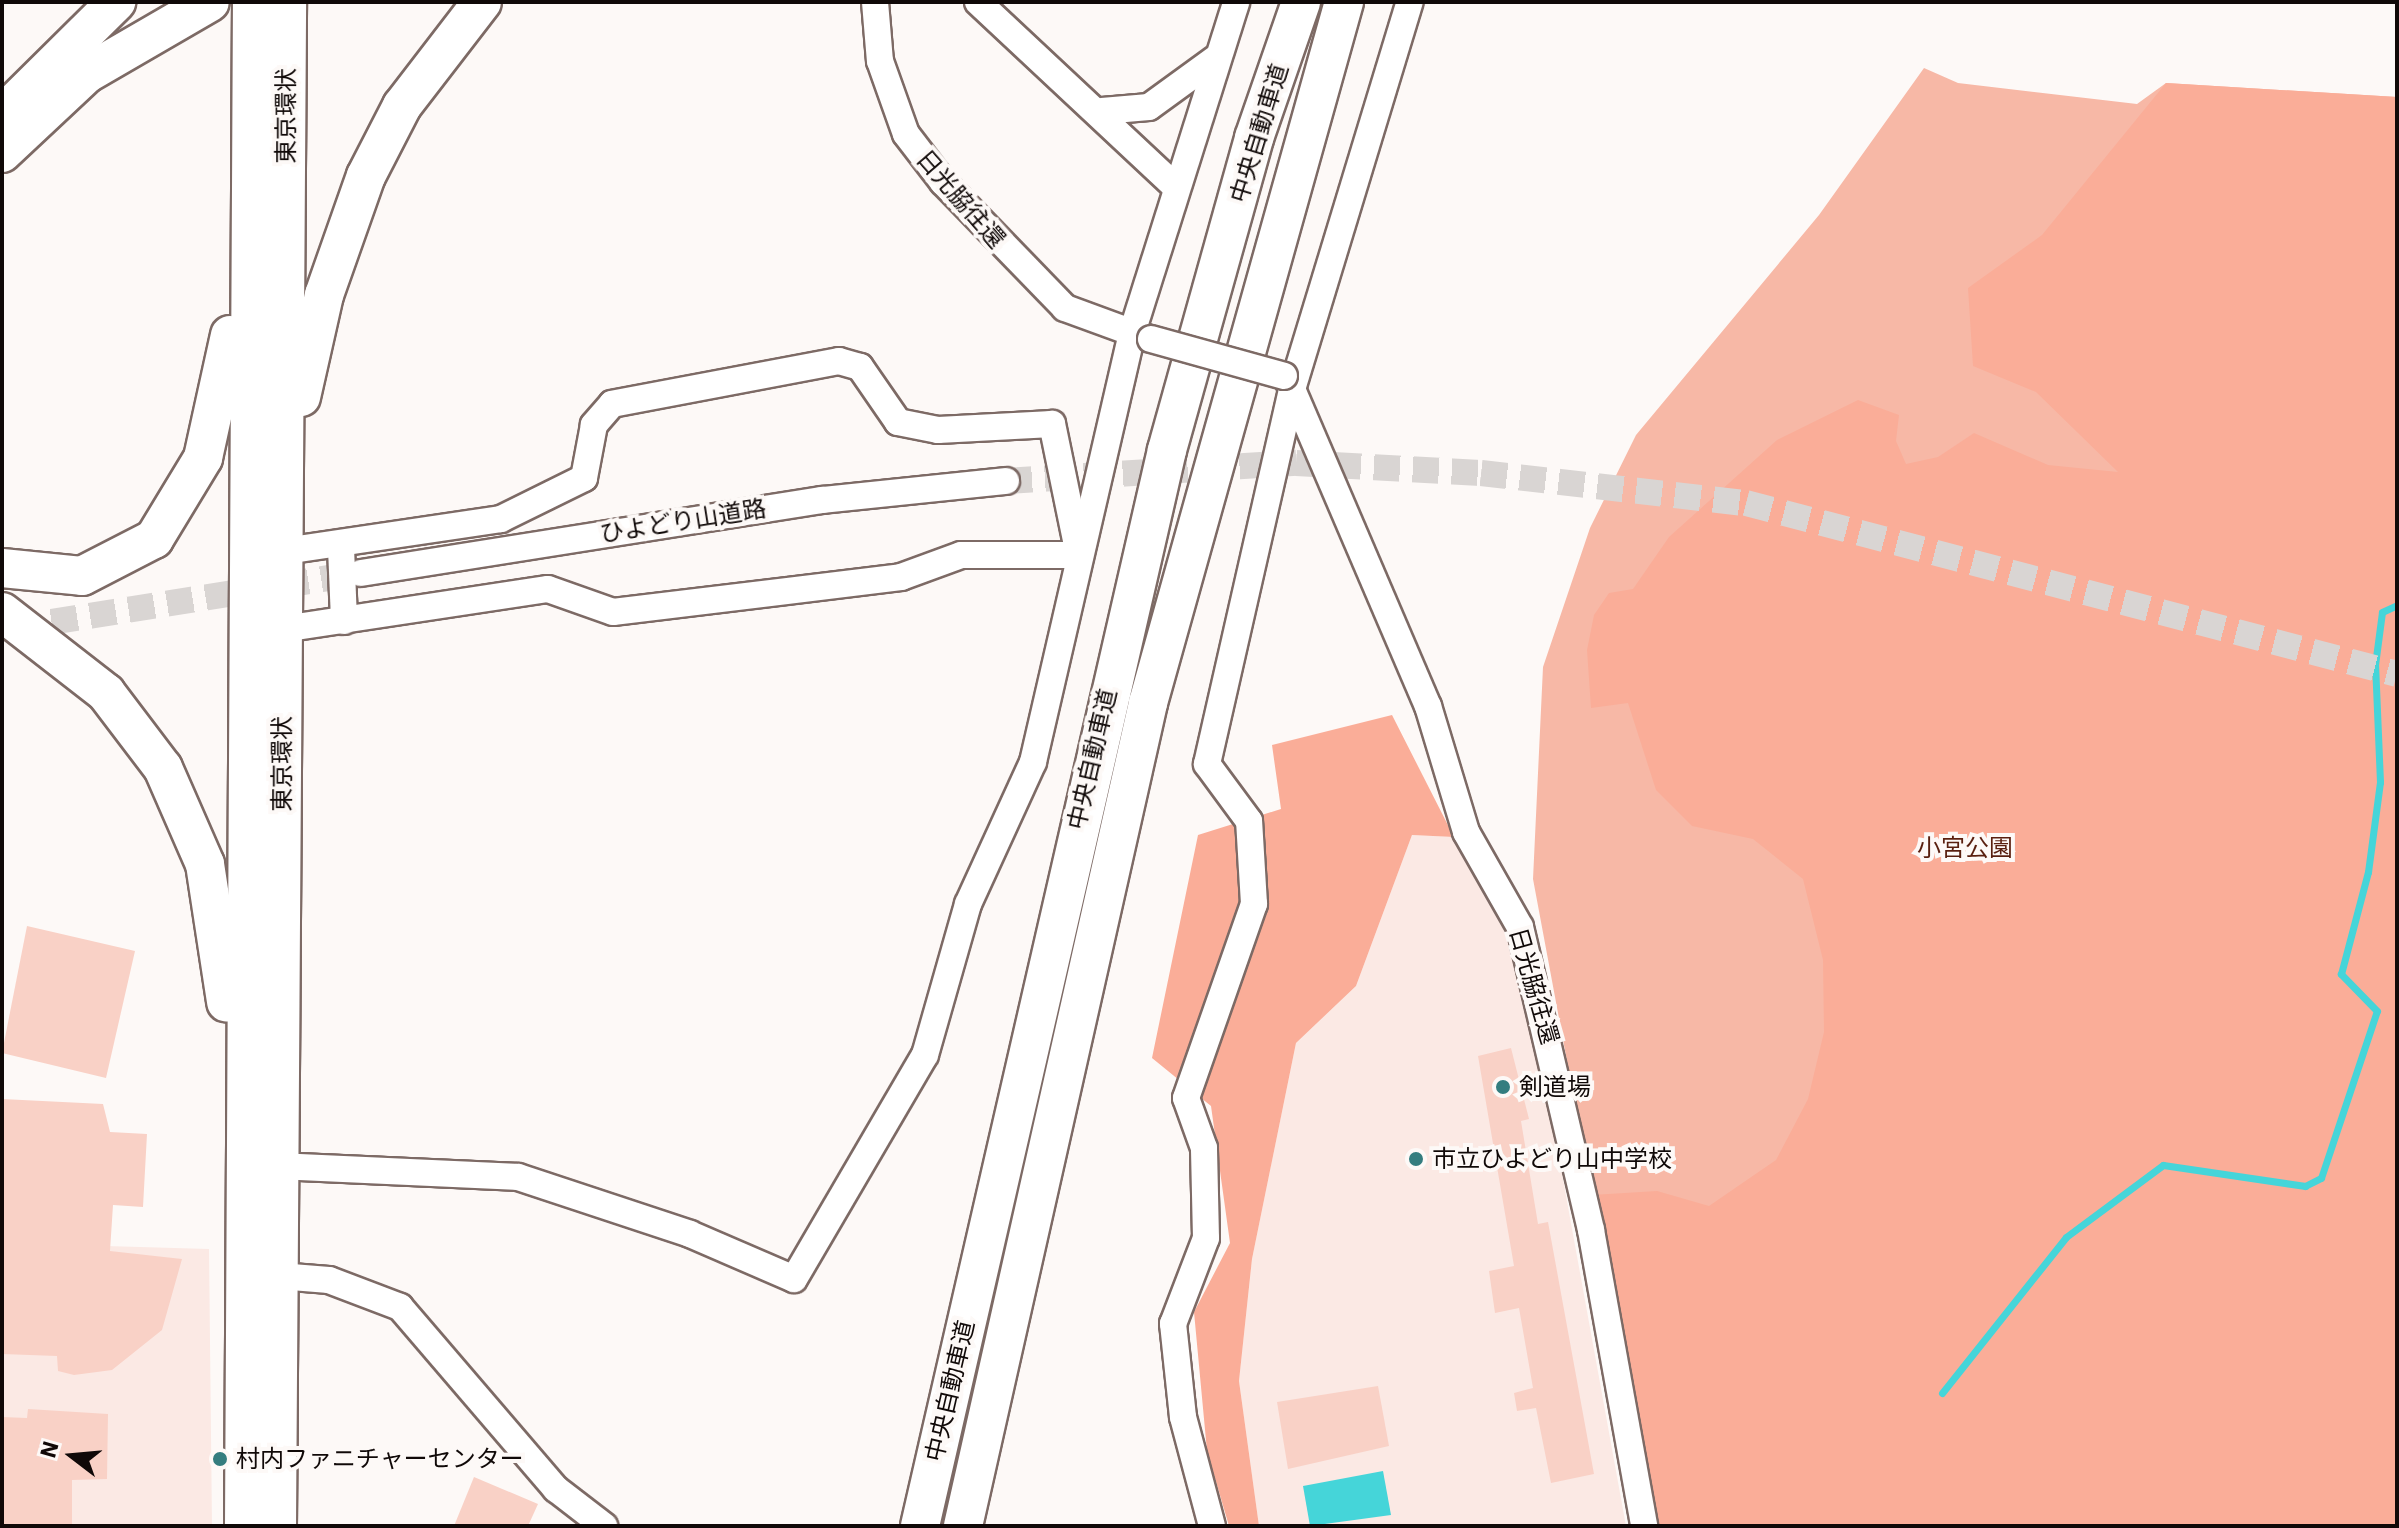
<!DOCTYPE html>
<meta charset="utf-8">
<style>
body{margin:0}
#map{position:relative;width:2399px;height:1528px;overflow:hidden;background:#fdf9f7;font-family:"IBM Plex Sans","Noto Sans JP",sans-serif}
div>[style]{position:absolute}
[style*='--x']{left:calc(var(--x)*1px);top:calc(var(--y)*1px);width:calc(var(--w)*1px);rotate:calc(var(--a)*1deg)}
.built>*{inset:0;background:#fbe9e4}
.green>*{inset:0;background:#f7b8a6}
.forest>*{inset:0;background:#faad98}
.water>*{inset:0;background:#45d5d9}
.stream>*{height:7px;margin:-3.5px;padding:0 3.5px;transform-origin:3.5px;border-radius:3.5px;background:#45d5d9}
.building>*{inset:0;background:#f9d1c6}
.minor-tunnel>*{height:26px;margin-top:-13px;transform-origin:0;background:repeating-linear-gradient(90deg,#d9d5d3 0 26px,transparent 0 39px)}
.roads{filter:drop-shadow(2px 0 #7d6a65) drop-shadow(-2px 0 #7d6a65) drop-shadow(0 2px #7d6a65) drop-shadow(0 -2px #7d6a65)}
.minor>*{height:26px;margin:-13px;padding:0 13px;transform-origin:13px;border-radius:13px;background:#fff}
.highway>*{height:38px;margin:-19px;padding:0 19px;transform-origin:19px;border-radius:19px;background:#fff}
.bridges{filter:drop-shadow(2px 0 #7d6a65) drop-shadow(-2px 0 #7d6a65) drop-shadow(0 2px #7d6a65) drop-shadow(0 -2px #7d6a65)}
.minor-bridge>*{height:26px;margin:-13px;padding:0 13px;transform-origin:13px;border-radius:13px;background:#fff}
.dots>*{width:22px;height:22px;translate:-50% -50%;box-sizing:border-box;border:4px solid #fdf9f7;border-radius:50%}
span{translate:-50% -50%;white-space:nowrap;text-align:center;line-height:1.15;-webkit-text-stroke:8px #fdf9f7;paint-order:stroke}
.street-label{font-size:24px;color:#100908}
.park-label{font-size:24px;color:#591f0f}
.poi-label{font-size:24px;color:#100908}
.left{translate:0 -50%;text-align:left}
.frame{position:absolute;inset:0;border:4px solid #100908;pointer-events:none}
.north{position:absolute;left:32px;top:1416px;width:80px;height:80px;-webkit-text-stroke:6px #fdf9f7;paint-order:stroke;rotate:286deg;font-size:22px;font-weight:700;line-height:32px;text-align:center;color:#100908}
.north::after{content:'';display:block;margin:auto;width:28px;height:36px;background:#100908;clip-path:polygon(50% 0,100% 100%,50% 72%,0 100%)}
</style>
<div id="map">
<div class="built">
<div style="clip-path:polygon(1412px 835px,1454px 837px,1511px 944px,1541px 1058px,1626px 1526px,1259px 1526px,1239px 1381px,1252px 1259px,1296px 1043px,1356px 986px)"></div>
<div style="clip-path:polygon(2px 1243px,209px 1249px,212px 1526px,2px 1526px)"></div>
</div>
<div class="green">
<div style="clip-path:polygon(1924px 68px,1958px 83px,2137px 104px,2166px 83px,2397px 97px,2397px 1526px,1592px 1195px,1533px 879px,1543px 667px,1590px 528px,1636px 435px,1819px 215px)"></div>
</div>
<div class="forest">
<div style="clip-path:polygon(2166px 83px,2397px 97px,2397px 1526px,1652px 1526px,1592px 1195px,1657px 1191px,1709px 1206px,1776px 1160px,1808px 1099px,1824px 1032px,1823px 960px,1803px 879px,1753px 839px,1692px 826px,1656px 790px,1628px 703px,1591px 708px,1587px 650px,1594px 615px,1609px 593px,1633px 589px,1669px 537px,1777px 440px,1858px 400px,1899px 415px,1896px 441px,1906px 464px,1938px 457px,1974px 433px,2048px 465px,2118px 472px,2036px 392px,1973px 366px,1968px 288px,2042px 235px)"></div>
<div style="clip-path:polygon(1392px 715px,1454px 837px,1412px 835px,1356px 986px,1296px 1043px,1252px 1259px,1239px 1381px,1259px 1526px,1229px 1526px,1207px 1451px,1194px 1312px,1230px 1243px,1211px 1106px,1152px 1058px,1198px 835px,1281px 809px,1272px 745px)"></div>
</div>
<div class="water">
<div style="clip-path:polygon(1383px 1471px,1391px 1515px,1310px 1526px,1303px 1486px)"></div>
</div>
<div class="stream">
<div style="--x:1942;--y:1393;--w:199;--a:-51.5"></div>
<div style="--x:2066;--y:1237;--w:121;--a:-36.6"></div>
<div style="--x:2163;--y:1165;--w:144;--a:8.4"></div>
<div style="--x:2305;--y:1186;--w:18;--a:-27"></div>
<div style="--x:2321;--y:1178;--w:176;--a:-71.5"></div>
<div style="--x:2377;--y:1011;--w:52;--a:-134.2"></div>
<div style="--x:2341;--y:974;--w:106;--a:-75.2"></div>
<div style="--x:2368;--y:872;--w:91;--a:-82.4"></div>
<div style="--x:2380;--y:782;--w:117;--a:-92.4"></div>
<div style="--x:2375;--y:665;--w:53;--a:-82.5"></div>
<div style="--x:2382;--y:612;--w:17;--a:-25"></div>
</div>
<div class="building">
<div style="clip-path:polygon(27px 926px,135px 951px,106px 1078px,2px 1053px)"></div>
<div style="clip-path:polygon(1511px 1048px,1529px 1119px,1521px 1121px,1538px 1224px,1548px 1222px,1594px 1474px,1551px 1483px,1536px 1408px,1517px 1411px,1514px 1393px,1533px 1388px,1519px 1308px,1495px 1313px,1489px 1271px,1514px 1266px,1478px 1056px)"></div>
<div style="clip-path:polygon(2px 1099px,103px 1104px,110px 1132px,147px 1134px,143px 1207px,113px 1205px,110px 1251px,182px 1259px,162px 1330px,112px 1370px,74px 1375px,58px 1371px,57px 1356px,2px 1354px)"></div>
<div style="clip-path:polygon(1378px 1386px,1389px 1446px,1288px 1469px,1277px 1402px)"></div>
<div style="clip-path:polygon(28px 1409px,108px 1414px,107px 1479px,72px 1480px,72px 1526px,2px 1526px,2px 1417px,27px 1418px)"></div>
<div style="clip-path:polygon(474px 1477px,538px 1504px,528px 1526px,454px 1526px)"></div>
</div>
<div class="minor-tunnel">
<div style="--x:1006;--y:481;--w:291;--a:-3.6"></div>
<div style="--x:1296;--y:463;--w:185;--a:3.1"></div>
<div style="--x:1481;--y:473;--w:267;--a:6.5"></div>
<div style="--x:1746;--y:503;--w:673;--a:14.72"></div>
<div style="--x:13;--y:628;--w:352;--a:-9"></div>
</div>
<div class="roads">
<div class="minor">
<div style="--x:875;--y:2;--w:59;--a:85.2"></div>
<div style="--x:880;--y:61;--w:77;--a:70.4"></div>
<div style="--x:906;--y:134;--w:61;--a:52.4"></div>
<div style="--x:943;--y:182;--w:175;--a:45.9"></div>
<div style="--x:1065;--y:308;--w:87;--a:20.1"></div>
<div style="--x:978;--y:2;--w:272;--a:43.1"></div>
<div style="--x:1102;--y:111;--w:47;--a:-4.9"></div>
<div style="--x:1149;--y:107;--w:82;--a:-36"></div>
<div style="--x:1289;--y:382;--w:353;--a:66.8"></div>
<div style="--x:1428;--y:706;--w:132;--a:73.2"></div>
<div style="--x:1466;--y:832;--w:109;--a:60.4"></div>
<div style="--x:1520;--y:927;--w:311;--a:76.8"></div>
<div style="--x:1591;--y:1230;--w:301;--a:79.8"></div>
<div style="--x:341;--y:548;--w:73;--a:87.6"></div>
<div style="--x:361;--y:573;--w:467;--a:-9"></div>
<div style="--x:822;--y:500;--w:185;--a:-5.9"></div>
<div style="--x:283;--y:629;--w:268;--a:-8.6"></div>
<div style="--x:548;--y:589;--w:69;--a:19.5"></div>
<div style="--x:613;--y:612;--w:290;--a:-6.9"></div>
<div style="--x:901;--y:577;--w:64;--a:-20.1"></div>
<div style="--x:961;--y:555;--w:118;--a:0"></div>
<div style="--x:1079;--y:555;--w:134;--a:-101.6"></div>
<div style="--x:1052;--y:424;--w:114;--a:177"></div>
<div style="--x:938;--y:430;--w:41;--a:-168.7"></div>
<div style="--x:898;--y:422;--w:67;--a:-124.6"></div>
<div style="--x:860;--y:367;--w:22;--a:-164"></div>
<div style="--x:839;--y:361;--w:231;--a:169.3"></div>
<div style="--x:612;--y:404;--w:28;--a:131"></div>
<div style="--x:594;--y:425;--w:54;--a:100.7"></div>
<div style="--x:584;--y:478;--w:93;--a:153.7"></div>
<div style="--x:501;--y:519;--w:220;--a:171.6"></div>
<div style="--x:279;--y:1166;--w:239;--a:2.6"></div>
<div style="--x:518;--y:1177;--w:181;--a:18.3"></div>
<div style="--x:690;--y:1234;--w:113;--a:23.4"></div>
<div style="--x:794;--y:1279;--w:259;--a:-59.7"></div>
<div style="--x:925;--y:1055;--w:157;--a:-74.1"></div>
<div style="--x:968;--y:904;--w:156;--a:-65.4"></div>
<div style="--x:1033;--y:762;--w:437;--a:-77"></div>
<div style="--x:1131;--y:336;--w:350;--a:-72.5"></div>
<div style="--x:279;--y:1276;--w:50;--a:4.6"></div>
<div style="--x:329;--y:1280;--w:76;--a:20.8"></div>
<div style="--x:400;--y:1307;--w:240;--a:49.4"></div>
<div style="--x:556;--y:1489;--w:61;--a:37.6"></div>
<div style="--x:1212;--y:1526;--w:113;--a:-104.9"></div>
<div style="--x:1183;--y:1417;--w:94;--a:-96.1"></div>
<div style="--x:1173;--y:1324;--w:92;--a:-69"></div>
<div style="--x:1206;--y:1238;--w:90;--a:-91.3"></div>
<div style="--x:1204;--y:1148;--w:53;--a:-109.8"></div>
<div style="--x:1186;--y:1098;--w:206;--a:-70.7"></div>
<div style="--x:1254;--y:904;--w:83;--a:-93.4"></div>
<div style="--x:1249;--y:821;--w:71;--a:-126.4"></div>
<div style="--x:1207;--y:764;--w:388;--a:-77.2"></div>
<div style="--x:1293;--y:386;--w:401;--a:-73.1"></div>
</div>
<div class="highway">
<div style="--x:2;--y:115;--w:161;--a:-44.7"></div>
<div style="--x:2;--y:153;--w:115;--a:-43.2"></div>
<div style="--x:86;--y:74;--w:143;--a:-30.1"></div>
<div style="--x:301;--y:397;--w:105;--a:-77.3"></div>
<div style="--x:324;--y:295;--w:126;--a:-70.6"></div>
<div style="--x:366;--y:176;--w:79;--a:-62.8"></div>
<div style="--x:402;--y:106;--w:131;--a:-52.4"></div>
<div style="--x:2;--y:568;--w:80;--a:5.7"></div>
<div style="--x:82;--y:576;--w:81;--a:-27.2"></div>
<div style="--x:154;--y:539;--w:95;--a:-58.8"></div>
<div style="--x:203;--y:458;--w:126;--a:-77.6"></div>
<div style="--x:2;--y:612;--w:132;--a:37.9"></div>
<div style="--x:106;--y:693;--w:94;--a:52.8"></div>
<div style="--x:163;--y:768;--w:105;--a:66.4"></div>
<div style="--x:205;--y:864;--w:140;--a:81.3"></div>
<div style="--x:244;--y:1526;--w:1524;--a:-89.7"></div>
<div style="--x:277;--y:1526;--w:1524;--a:-89.62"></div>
<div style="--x:920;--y:1526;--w:1104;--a:-77.07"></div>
<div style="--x:1167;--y:450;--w:324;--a:-74.4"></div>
<div style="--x:1254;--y:138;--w:144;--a:-70.9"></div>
<div style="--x:963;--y:1526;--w:844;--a:-77.33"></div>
<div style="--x:1148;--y:703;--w:728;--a:-74.38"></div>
</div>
</div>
<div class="bridges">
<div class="minor-bridge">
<div style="--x:1151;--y:339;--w:138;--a:15.5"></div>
</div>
</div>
<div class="dots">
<div style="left:1503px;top:1087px;background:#347d7f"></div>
<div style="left:1416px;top:1159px;background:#347d7f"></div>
<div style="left:220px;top:1459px;background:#347d7f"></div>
</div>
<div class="street-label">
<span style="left:286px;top:116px;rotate:-90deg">東京環状</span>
<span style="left:1259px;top:133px;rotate:-73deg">中央自動車道</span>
<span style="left:961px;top:199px;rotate:49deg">日光脇往還</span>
<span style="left:683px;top:521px;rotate:-9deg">ひよどり山道路</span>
<span style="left:1092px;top:759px;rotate:-77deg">中央自動車道</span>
<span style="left:282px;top:764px;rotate:-90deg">東京環状</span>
<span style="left:1534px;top:986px;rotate:74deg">日光脇往還</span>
<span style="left:950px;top:1391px;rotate:-77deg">中央自動車道</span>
</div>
<div class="park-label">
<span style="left:1965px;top:848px">小宮公園</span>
</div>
<div class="poi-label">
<span class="left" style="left:1519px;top:1087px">剣道場</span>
<span class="left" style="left:1432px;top:1159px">市立ひよどり山中学校</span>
<span class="left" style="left:236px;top:1459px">村内ファニチャーセンター</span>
</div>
<div class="frame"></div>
<div class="north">N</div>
</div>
